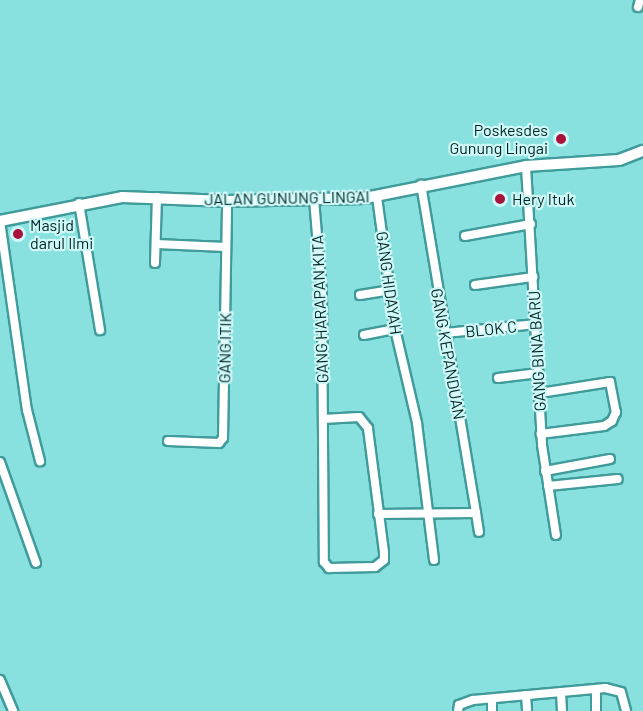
<!DOCTYPE html>
<style>
body{margin:0}
#map{position:relative;width:643px;height:711px;overflow:hidden;background:#88e1df;font-family:Barlow,sans-serif}
div>[style]{position:absolute}
[style*='--x']{left:calc(var(--x)*1px);top:calc(var(--y)*1px);width:calc(var(--w)*1px);rotate:calc(var(--a)*1deg)}
.roads{filter:drop-shadow(2px 0 #409c9b) drop-shadow(-2px 0 #409c9b) drop-shadow(0 2px #409c9b) drop-shadow(0 -2px #409c9b)}
.minor>*{height:8px;margin:-4px;padding:0 4px;transform-origin:4px;border-radius:4px;background:#fff}
.tertiary>*{height:10px;margin:-5px;padding:0 5px;transform-origin:5px;border-radius:5px;background:#fff}
.dots>*{width:16px;height:16px;translate:-50% -50%;box-sizing:border-box;border:3px solid #cff9f8;border-radius:50%}
span{translate:-50% -50%;white-space:nowrap;text-align:center;line-height:1.15;-webkit-text-stroke:4.5px #cff9f8;paint-order:stroke}
.poi-label{font-size:16px;color:#002525}
.right{translate:-100% -50%;text-align:right}
.left{translate:0 -50%;text-align:left}
.street-label{font-size:16px;color:#002525}
</style>
<div id="map">
<div class="roads">
<div class="minor">
<div style="--x:638;--y:7;--w:7;--a:-74"></div>
<div style="--x:526;--y:166;--w:279;--a:86.7"></div>
<div style="--x:542;--y:445;--w:91;--a:81.2"></div>
<div style="--x:377;--y:197;--w:133;--a:82.2"></div>
<div style="--x:395;--y:329;--w:97;--a:76.8"></div>
<div style="--x:417;--y:423;--w:138;--a:82.9"></div>
<div style="--x:314;--y:199;--w:96;--a:85.2"></div>
<div style="--x:322;--y:295;--w:267;--a:89.6"></div>
<div style="--x:324;--y:562;--w:8;--a:50"></div>
<div style="--x:329;--y:568;--w:46;--a:-1.2"></div>
<div style="--x:375;--y:567;--w:11;--a:-38"></div>
<div style="--x:384;--y:560;--w:8;--a:-90"></div>
<div style="--x:384;--y:552;--w:125;--a:-97.4"></div>
<div style="--x:368;--y:428;--w:14;--a:-129"></div>
<div style="--x:359;--y:417;--w:36;--a:177"></div>
<div style="--x:79;--y:203;--w:129;--a:80.6"></div>
<div style="--x:0;--y:221;--w:191;--a:81.9"></div>
<div style="--x:27;--y:410;--w:53;--a:75.7"></div>
<div style="--x:465;--y:236;--w:67;--a:-10.3"></div>
<div style="--x:156;--y:244;--w:70;--a:2.5"></div>
<div style="--x:155;--y:263;--w:66;--a:-88.3"></div>
<div style="--x:475;--y:285;--w:59;--a:-7.9"></div>
<div style="--x:360;--y:295;--w:30;--a:-9"></div>
<div style="--x:445;--y:333;--w:92;--a:-5.6"></div>
<div style="--x:364;--y:335;--w:32;--a:-11"></div>
<div style="--x:498;--y:378;--w:41;--a:-7"></div>
<div style="--x:540;--y:393;--w:71;--a:-8.9"></div>
<div style="--x:610;--y:382;--w:31;--a:79"></div>
<div style="--x:616;--y:412;--w:10;--a:114"></div>
<div style="--x:612;--y:421;--w:9;--a:148"></div>
<div style="--x:604;--y:426;--w:64;--a:172.8"></div>
<div style="--x:168;--y:441;--w:51;--a:2.2"></div>
<div style="--x:219;--y:443;--w:6;--a:-51"></div>
<div style="--x:223;--y:438;--w:237;--a:-89"></div>
<div style="--x:0;--y:462;--w:107;--a:70.4"></div>
<div style="--x:545;--y:471;--w:66;--a:-10.5"></div>
<div style="--x:548;--y:486;--w:70;--a:-5.7"></div>
<div style="--x:476;--y:513;--w:19;--a:81"></div>
<div style="--x:378;--y:514;--w:98;--a:-0.6"></div>
<div style="--x:476;--y:513;--w:333;--a:-99.5"></div>
<div style="--x:0;--y:680;--w:34;--a:67"></div>
<div style="--x:596;--y:689;--w:22;--a:90"></div>
<div style="--x:561;--y:692;--w:19;--a:87"></div>
<div style="--x:526;--y:695;--w:16;--a:86"></div>
<div style="--x:492;--y:699;--w:12;--a:90"></div>
<div style="--x:458;--y:711;--w:6;--a:-81"></div>
<div style="--x:459;--y:705;--w:15;--a:-20"></div>
<div style="--x:473;--y:700;--w:133;--a:-5.2"></div>
<div style="--x:605;--y:688;--w:16;--a:14"></div>
<div style="--x:621;--y:692;--w:20;--a:75"></div>
</div>
<div class="tertiary">
<div style="--x:0;--y:221;--w:124;--a:-11.1"></div>
<div style="--x:122;--y:197;--w:105;--a:2.2"></div>
<div style="--x:227;--y:201;--w:138;--a:-1.2"></div>
<div style="--x:365;--y:198;--w:164;--a:-11.2"></div>
<div style="--x:526;--y:166;--w:93;--a:-3.7"></div>
<div style="--x:619;--y:160;--w:26;--a:-21"></div>
</div>
</div>
<div class="dots">
<div style="left:561px;top:139px;background:#a9123b"></div>
<div style="left:500px;top:199px;background:#a9123b"></div>
<div style="left:18px;top:234px;background:#a9123b"></div>
</div>
<div class="poi-label">
<span class="right" style="left:548px;top:139px">Poskesdes<br>Gunung Lingai</span>
<span class="left" style="left:512px;top:199px">Hery Ituk</span>
<span class="left" style="left:30px;top:234px">Masjid<br>darul Ilmi</span>
</div>
<div class="street-label">
<span style="left:287px;top:198px;rotate:-1deg">JALAN GUNUNG LINGAI</span>
<span style="left:389px;top:283px;rotate:82deg">GANG HIDAYAH</span>
<span style="left:320px;top:309px;rotate:-92deg">GANG HARAPAN KITA</span>
<span style="left:491px;top:329px;rotate:-6deg">BLOK C</span>
<span style="left:225px;top:348px;rotate:-89deg">GANG ITIK</span>
<span style="left:537px;top:351px;rotate:-93deg">GANG BINA BARU</span>
<span style="left:448px;top:354px;rotate:80deg">GANG KEPANDUAN</span>
</div>
</div>
